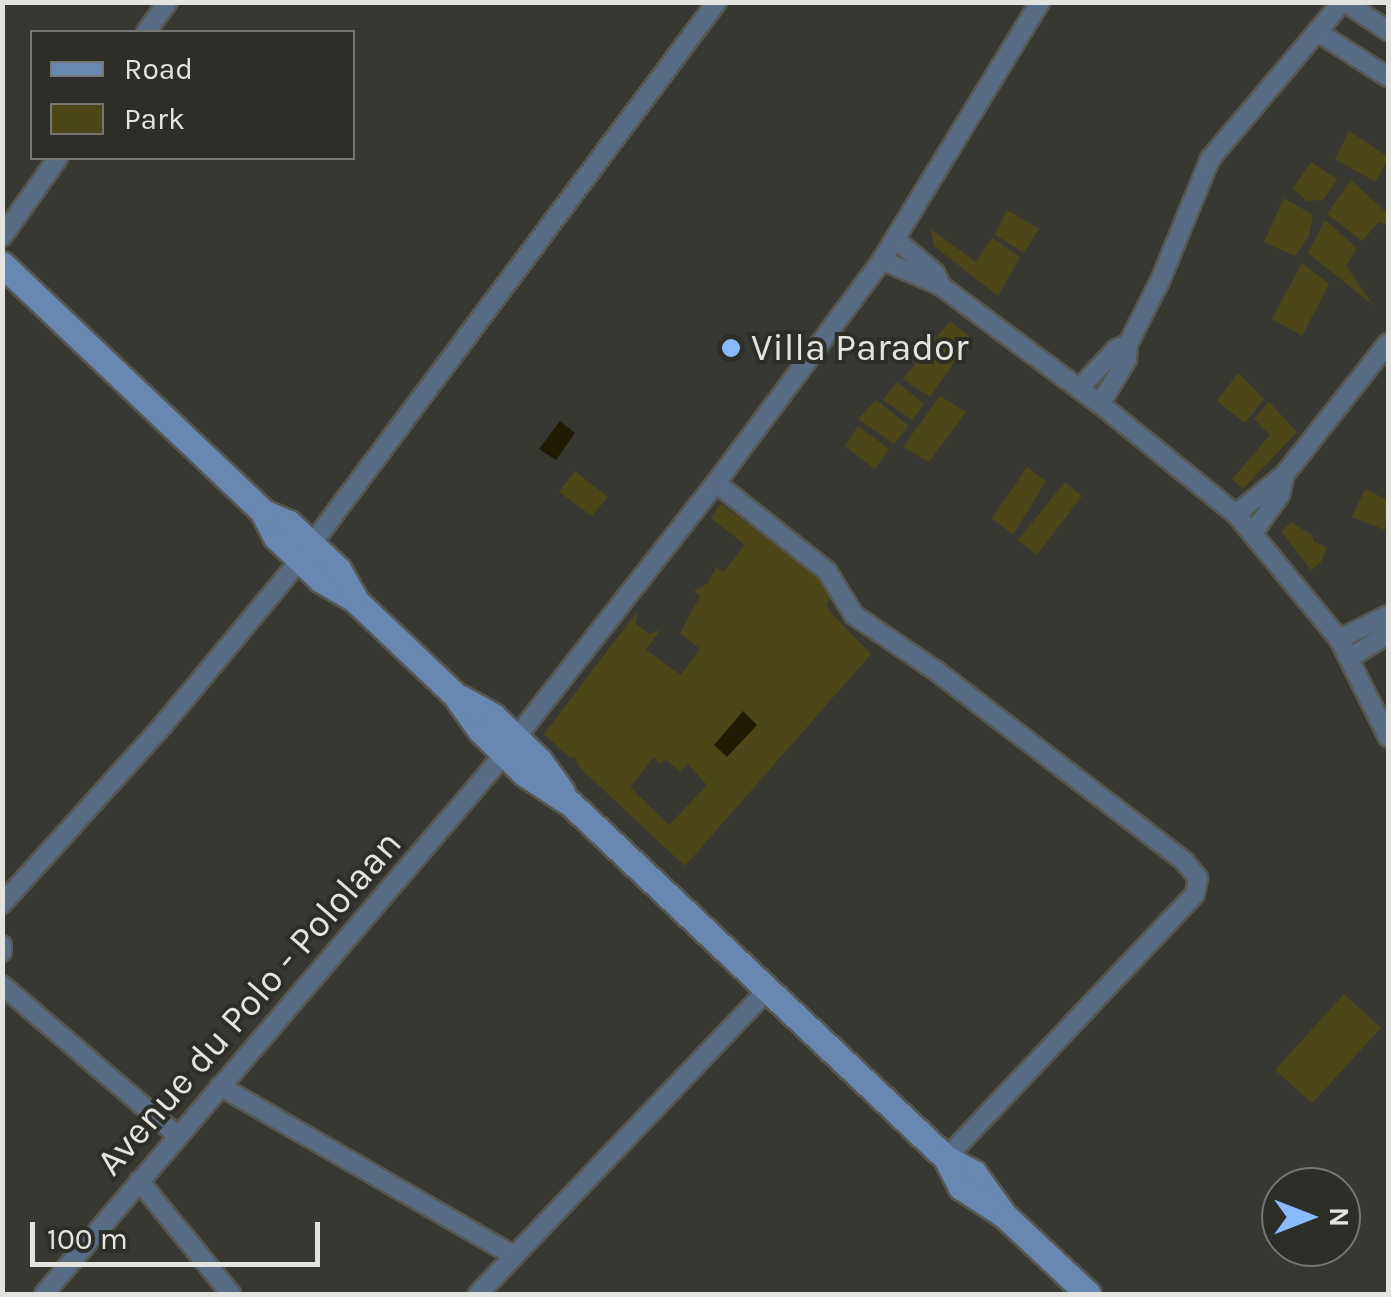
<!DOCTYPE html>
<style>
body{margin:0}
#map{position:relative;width:1391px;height:1297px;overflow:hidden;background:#383833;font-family:Karla,sans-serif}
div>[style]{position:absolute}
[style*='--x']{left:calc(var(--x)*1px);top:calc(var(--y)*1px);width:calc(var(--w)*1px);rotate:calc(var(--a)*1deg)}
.green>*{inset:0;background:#4d4619}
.water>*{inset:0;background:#1f1b02}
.roads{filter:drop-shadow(2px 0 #575752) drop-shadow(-2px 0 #575752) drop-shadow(0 2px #575752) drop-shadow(0 -2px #575752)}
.street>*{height:18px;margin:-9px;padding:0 9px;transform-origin:9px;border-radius:9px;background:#586c85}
.secondary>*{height:25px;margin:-12.5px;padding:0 12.5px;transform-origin:12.5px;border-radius:12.5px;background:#6988b1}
.dots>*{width:28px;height:28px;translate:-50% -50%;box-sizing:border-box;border:5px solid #2e2e29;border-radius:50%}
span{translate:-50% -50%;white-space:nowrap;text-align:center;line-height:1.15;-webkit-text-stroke:8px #2e2e29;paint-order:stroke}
.poi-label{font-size:38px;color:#e3e3e0}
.left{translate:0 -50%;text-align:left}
.street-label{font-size:38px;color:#e3e3e0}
.frame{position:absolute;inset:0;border:5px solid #e3e3e0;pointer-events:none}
.legend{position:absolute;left:30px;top:30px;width:325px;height:130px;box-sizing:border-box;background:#2e2e29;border:2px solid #767672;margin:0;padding:12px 18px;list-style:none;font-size:30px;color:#e3e3e0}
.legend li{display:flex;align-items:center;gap:20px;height:50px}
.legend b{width:50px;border:2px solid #767672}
.north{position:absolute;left:1261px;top:1167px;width:100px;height:100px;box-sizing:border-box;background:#2e2e29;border:2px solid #767672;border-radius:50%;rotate:90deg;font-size:28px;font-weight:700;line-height:40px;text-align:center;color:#e3e3e0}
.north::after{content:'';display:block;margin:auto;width:35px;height:45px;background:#88bafc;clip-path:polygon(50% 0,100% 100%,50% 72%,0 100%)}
.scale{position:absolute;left:30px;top:1222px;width:290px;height:45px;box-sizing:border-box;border:5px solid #e3e3e0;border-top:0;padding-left:12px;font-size:30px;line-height:35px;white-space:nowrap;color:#e3e3e0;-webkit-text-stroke:8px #2e2e29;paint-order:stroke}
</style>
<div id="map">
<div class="green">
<div style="clip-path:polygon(1349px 131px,1388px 157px,1376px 182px,1335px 159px)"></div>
<div style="clip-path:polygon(1311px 162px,1337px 179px,1323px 200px,1307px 201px,1293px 188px)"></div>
<div style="clip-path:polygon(1351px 180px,1388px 214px,1388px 226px,1379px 222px,1362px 241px,1327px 214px)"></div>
<div style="clip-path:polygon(1284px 198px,1313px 215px,1309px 236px,1295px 256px,1264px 242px)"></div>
<div style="clip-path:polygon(1007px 210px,1039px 229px,1024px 253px,995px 235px)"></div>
<div style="clip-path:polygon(1325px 220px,1357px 248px,1346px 266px,1373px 305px,1308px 253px)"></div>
<div style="clip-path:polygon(931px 229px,976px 262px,992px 238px,1020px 257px,998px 296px,934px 246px)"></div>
<div style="clip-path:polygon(1302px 263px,1329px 284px,1302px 336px,1272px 319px)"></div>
<div style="clip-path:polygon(950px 321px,971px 338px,930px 397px,903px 379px)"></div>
<div style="clip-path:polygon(1238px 373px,1264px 399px,1245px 423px,1217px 401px)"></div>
<div style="clip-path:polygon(897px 382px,924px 404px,912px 420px,883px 400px)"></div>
<div style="clip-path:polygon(940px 396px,966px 412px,929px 462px,903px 447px)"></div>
<div style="clip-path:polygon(876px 400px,909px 426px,894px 444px,858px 419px)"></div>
<div style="clip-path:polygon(1269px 402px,1297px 432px,1243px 489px,1232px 479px,1270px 435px,1254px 419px)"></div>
<div style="clip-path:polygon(858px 426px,889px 449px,875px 469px,845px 446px)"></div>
<div style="clip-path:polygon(1027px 467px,1046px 481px,1013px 535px,992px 518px)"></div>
<div style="clip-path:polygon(575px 471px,608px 497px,592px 516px,559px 492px)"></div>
<div style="clip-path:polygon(1065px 482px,1082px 496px,1037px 555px,1018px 540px)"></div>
<div style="clip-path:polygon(1365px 489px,1388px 500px,1385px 530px,1352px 517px)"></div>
<div style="clip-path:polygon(evenodd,721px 504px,815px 574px,832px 596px,826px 604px,832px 614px,871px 654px,685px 866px,581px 769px,574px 757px,570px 758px,544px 734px,637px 612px,636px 624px,649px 634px,660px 630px,646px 650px,681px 675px,700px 649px,680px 633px,700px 596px,694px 591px,708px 583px,716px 567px,723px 572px,745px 545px,711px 518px,721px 504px,654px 757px,660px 764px,666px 759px,680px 772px,688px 764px,707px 785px,669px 825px,630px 787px,654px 757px)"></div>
<div style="clip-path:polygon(1291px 522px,1312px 535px,1314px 542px,1327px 547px,1321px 562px,1311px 570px,1281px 531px)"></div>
<div style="clip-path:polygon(1344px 994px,1381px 1028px,1312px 1103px,1275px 1070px)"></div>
</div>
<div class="water">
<div style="clip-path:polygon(560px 421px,575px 433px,556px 460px,539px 449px)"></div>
<div style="clip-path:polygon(743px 711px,757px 725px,727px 757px,714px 745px)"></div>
</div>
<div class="roads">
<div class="street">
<div style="--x:1345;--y:2;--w:52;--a:34"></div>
<div style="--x:146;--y:32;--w:37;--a:-54"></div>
<div style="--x:1319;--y:33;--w:82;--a:32.5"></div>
<div style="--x:2;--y:237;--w:97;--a:-54.7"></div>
<div style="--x:896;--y:240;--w:51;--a:40.2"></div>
<div style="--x:935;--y:273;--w:14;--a:65"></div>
<div style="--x:882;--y:260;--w:64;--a:23.8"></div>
<div style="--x:941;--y:286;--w:198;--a:36.6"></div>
<div style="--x:1100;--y:404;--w:175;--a:39"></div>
<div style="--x:1236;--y:514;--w:162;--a:50.5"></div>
<div style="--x:1339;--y:639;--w:110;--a:63.4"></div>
<div style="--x:1079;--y:389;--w:54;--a:-47.2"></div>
<div style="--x:1116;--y:349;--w:13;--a:-23"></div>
<div style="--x:1100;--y:404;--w:52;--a:-59"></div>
<div style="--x:1127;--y:359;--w:15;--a:-86"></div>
<div style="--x:1128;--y:344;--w:71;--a:-63.1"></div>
<div style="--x:1160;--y:281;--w:132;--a:-67.7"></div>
<div style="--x:1210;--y:159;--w:205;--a:-49.9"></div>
<div style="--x:716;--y:483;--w:142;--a:38.4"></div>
<div style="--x:827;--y:571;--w:52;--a:58.5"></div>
<div style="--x:854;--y:615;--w:98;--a:34.2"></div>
<div style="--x:935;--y:670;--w:315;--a:37.5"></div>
<div style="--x:1185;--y:862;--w:21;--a:51"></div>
<div style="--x:1198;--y:878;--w:16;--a:101"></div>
<div style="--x:1195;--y:894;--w:363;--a:133.3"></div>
<div style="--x:1236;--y:514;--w:63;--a:-39.2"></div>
<div style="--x:1285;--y:474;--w:167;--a:-51.8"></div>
<div style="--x:1254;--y:531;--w:44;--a:-54.2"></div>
<div style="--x:1280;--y:495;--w:22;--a:-77"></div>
<div style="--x:1339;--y:639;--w:55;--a:-26.1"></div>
<div style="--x:1351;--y:657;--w:44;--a:-31.9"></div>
<div style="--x:2;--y:904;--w:241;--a:-48"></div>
<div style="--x:163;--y:725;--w:214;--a:-50.3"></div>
<div style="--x:300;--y:560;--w:697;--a:-53.23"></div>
<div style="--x:2;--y:945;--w:7;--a:90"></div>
<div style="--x:2;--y:985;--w:232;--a:40.6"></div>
<div style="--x:220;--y:1086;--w:340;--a:30"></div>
<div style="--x:139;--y:1181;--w:146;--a:50.8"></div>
<div style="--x:44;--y:1294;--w:687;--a:-49.54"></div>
<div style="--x:490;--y:771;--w:366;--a:-51.9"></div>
<div style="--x:716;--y:483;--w:278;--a:-53.3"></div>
<div style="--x:882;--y:260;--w:303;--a:-58.5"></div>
<div style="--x:478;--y:1294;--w:419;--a:-46.4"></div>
</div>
<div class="secondary">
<div style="--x:2;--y:264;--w:360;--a:43.5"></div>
<div style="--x:263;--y:512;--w:28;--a:63"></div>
<div style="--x:276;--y:537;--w:62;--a:43.7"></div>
<div style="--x:321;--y:580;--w:39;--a:30"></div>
<div style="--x:355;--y:600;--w:138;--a:43.5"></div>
<div style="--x:455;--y:695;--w:43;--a:54.5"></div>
<div style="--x:480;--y:730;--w:63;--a:44.4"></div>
<div style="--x:525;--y:774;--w:55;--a:33.1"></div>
<div style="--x:571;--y:804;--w:516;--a:43.35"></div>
<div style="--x:946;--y:1158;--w:32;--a:28"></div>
<div style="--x:974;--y:1173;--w:52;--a:54.5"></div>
<div style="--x:263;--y:512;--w:28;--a:23"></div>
<div style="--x:289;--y:523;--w:67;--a:43.2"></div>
<div style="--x:338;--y:569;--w:34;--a:60"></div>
<div style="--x:461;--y:698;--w:37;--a:29"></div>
<div style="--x:493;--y:716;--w:64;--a:43.7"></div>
<div style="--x:539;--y:760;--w:39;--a:54"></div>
<div style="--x:946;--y:1158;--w:33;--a:63"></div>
<div style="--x:961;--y:1187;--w:51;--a:33.1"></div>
<div style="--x:1004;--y:1215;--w:115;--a:43.2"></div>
</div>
</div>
<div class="dots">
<div style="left:731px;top:348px;background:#88bafc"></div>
</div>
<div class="poi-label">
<span class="left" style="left:751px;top:348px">Villa Parador</span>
</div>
<div class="street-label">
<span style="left:249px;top:1003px;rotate:-49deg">Avenue du Polo - Pololaan</span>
</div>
<div class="frame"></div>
<ul class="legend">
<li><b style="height:12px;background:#6988b1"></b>Road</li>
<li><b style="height:28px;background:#4d4619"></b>Park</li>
</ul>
<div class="north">N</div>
<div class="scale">100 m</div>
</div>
